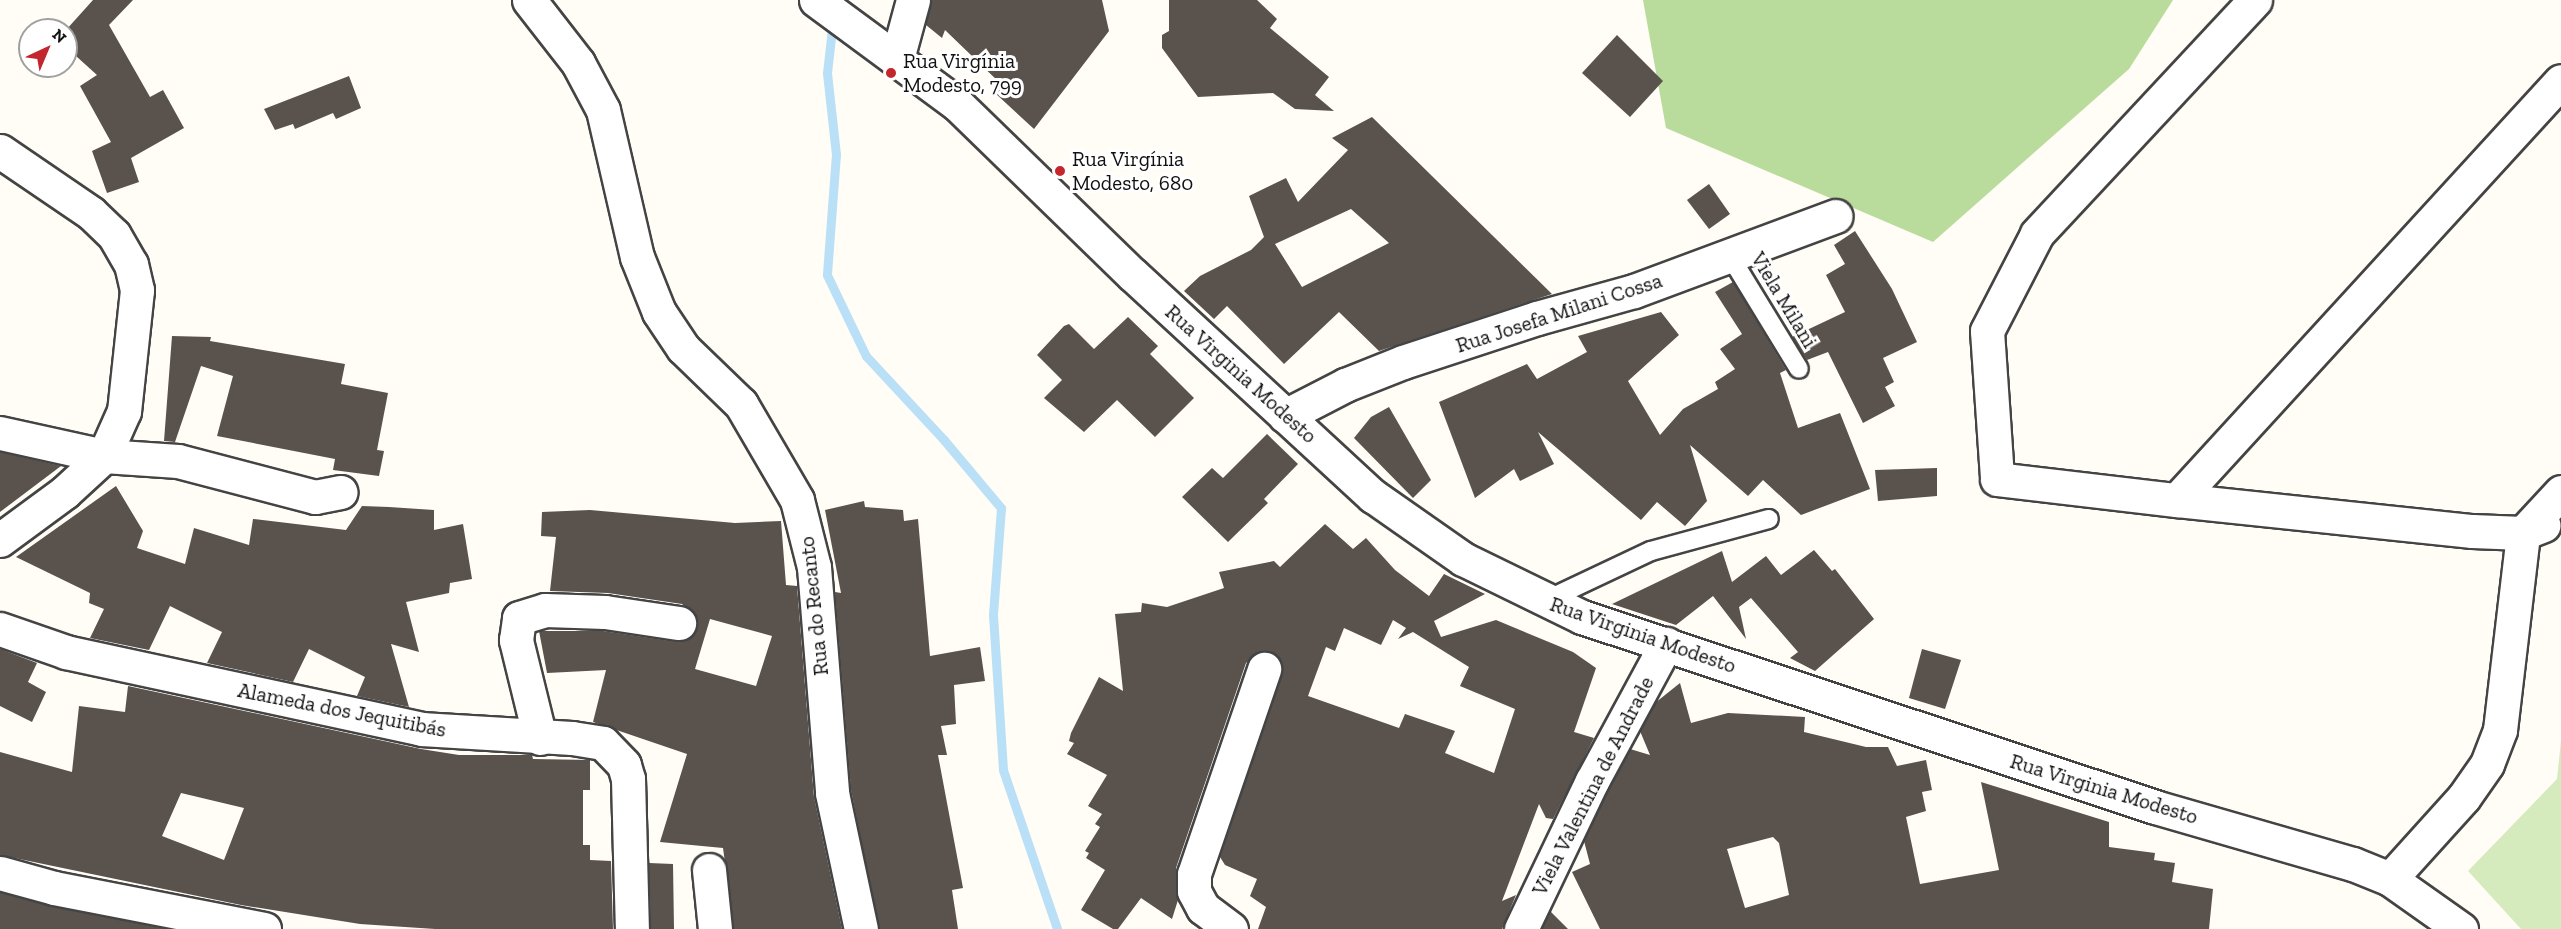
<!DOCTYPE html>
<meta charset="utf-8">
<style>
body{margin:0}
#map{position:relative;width:2561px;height:929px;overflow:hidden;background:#fffdf5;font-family:"Zilla Slab",serif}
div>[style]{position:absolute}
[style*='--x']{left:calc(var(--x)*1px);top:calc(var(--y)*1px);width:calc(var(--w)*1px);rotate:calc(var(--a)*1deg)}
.green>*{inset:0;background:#d5ebbd}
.forest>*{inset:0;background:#b9dc9c}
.stream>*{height:9px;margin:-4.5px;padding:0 4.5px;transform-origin:4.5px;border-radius:4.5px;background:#b9e0f7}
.building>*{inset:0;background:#5a524d}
.roads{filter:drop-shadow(2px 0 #444) drop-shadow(-2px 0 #444) drop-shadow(0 2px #444) drop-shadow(0 -2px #444)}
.lane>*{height:18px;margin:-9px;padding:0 9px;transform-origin:9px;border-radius:9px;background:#fff}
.street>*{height:33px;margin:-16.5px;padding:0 16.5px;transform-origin:16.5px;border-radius:16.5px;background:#fff}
.dots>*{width:16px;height:16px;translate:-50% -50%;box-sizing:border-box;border:3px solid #fff;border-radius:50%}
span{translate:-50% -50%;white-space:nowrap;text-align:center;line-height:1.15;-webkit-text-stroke:6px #fff;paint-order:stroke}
.poi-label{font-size:21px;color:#111}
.left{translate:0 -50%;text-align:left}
.street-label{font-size:21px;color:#111}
.north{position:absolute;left:18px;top:18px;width:60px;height:60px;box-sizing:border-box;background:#fff;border:2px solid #a0a0a0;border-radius:50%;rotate:44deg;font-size:16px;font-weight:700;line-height:24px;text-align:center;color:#111}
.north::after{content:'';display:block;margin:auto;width:21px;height:27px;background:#c4262e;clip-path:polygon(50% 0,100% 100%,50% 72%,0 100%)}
</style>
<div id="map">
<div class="green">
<div style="clip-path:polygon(2561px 741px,2561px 929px,2521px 929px,2468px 871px,2557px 779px)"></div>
</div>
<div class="forest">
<div style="clip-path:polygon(1643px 0,2173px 0,2129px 69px,1933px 242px,1666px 128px)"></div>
</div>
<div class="stream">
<div style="--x:833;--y:20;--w:53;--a:96.5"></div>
<div style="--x:827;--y:73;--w:81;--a:83.7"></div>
<div style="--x:836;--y:154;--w:121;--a:94.3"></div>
<div style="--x:827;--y:275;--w:90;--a:64.3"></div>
<div style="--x:866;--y:356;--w:115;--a:47.1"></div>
<div style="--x:944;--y:440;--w:89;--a:50"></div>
<div style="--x:1001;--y:508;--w:107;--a:94.3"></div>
<div style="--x:993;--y:615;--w:155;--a:86.3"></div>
<div style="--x:1003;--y:770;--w:168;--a:71.2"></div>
</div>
<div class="building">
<div style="clip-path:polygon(93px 0,133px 0,109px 25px,150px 97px,163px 90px,184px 128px,131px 158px,139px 182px,107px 193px,92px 151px,111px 142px,80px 86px,97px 75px,66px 47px,66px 30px)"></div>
<div style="clip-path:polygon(931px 0,1102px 0,1109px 31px,1034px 129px,995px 93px,1001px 84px,945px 30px,942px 38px,926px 25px)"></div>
<div style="clip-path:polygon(1169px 0,1257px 0,1277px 19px,1270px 28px,1329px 77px,1315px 95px,1334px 111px,1295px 109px,1273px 93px,1198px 97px,1162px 48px,1162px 35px,1169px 31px)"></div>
<div style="clip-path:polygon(1617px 35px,1663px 81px,1630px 117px,1582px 73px)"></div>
<div style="clip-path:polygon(349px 76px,361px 108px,336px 119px,333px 113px,295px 129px,293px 124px,275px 130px,264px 109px)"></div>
<div style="clip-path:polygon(evenodd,1372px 117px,1552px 294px,1379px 351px,1339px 312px,1284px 364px,1227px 306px,1214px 319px,1184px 291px,1200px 276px,1251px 250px,1264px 237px,1249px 196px,1286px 178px,1298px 202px,1348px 150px,1332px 138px,1372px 117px,1351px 209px,1389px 243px,1302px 287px,1275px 244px,1351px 209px)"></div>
<div style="clip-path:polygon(1709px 184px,1730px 214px,1709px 229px,1687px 200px)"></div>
<div style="clip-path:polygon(1855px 231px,1892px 289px,1917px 342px,1883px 358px,1894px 382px,1885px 387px,1895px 406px,1863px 423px,1828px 352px,1807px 360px,1792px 337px,1845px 312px,1826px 275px,1845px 264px,1834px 245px)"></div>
<div style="clip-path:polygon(1733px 282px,1786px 370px,1780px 373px,1798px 428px,1840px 413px,1870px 489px,1801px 515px,1763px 480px,1748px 496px,1690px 445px,1707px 501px,1685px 526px,1657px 502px,1641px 520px,1538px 432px,1554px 464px,1520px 481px,1514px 469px,1475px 498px,1439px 402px,1527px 364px,1537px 379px,1587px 352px,1578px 336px,1661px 312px,1679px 335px,1628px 381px,1660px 435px,1683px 409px,1718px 389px,1715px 382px,1735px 369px,1720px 349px,1742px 334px,1715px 292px)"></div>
<div style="clip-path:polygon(1128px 317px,1158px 346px,1150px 354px,1194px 398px,1155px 437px,1117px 400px,1084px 432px,1044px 398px,1062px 380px,1037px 355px,1064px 326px,1069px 324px,1094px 349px)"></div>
<div style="clip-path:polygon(172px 336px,211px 337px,210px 341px,345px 364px,341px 384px,388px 393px,377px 450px,384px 451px,379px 476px,333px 470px,335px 459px,217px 436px,233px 376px,201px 366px,175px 442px,164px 441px)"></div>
<div style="clip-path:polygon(1389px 407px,1431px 480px,1413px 498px,1354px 438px,1371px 417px)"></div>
<div style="clip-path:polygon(1267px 434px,1298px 464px,1264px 499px,1268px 503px,1228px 542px,1182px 497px,1212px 468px,1223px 478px)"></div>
<div style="clip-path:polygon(0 452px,61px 466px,0 512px)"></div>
<div style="clip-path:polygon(1937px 468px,1937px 496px,1878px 501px,1875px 470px)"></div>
<div style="clip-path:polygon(116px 486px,143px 531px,137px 548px,185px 564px,194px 528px,249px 545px,253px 519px,346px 530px,362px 506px,389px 507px,434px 510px,434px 530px,463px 524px,472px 579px,450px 583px,449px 593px,406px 602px,419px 652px,391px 644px,409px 707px,357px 696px,365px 677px,309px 649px,293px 682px,207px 663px,222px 632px,170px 606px,149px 650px,90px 638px,104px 609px,89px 603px,90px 593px,16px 557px)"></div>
<div style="clip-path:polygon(864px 501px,865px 507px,903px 510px,904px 521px,918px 519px,930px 656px,980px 647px,985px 681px,954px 685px,956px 724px,941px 726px,947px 755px,938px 755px,963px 888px,952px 890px,958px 929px,879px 929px,851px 790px,835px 592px,841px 593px,825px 510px)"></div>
<div style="clip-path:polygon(evenodd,590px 510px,735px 523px,781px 521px,786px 585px,797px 586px,814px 797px,842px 929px,734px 929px,723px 848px,660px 842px,687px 754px,593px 722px,606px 670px,547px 673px,539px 631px,603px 631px,677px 642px,686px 640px,697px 626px,696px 616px,682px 604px,608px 593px,550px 591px,556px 537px,541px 536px,542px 512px,590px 510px,710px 619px,772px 636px,756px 686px,695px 669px,710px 619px)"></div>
<div style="clip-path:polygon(evenodd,1325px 524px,1353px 549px,1366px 538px,1395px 570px,1429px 596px,1444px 574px,1485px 594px,1434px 621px,1441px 637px,1496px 620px,1573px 652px,1596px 668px,1574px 732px,1594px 738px,1553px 819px,1546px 818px,1539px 804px,1502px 901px,1516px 895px,1502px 929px,1258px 929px,1266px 907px,1250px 896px,1257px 879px,1225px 865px,1220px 857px,1282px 675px,1278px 657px,1261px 651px,1246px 663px,1176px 868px,1178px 900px,1172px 919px,1141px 898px,1118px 929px,1113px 929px,1081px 910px,1105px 870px,1086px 858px,1089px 853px,1085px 851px,1100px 827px,1095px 824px,1102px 814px,1088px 806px,1107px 775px,1067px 754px,1074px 743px,1069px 741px,1071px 733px,1099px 677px,1123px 691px,1115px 614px,1141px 612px,1142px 603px,1167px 607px,1224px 588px,1219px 572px,1274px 561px,1280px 567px,1325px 524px,1393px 620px,1406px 628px,1398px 639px,1413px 632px,1469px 667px,1460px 686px,1515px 709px,1494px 773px,1445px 753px,1455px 731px,1405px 714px,1399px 728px,1308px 696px,1326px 647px,1335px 651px,1344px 628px,1381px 645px,1393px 620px)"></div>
<div style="clip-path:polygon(1814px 550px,1832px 571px,1835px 569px,1874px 619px,1815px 671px,1790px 658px,1798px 652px,1751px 598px,1739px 607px,1746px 639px,1713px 596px,1676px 625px,1612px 604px,1722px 551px,1732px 582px,1766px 556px,1781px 575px)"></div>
<div style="clip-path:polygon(0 649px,37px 663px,28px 682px,46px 692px,32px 722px,0 706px)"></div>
<div style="clip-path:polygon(1922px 649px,1961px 660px,1945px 709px,1909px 698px)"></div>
<div style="clip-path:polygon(evenodd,1680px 683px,1691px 723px,1728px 713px,1805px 717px,1804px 732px,1866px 747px,1888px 747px,1897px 766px,1926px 760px,1932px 790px,1922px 792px,1926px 811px,1906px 817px,1920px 884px,1999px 870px,1981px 782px,2109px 822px,2109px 847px,2155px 853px,2154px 860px,2175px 863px,2172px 882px,2213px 889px,2209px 929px,1600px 929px,1572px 872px,1590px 864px,1584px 841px,1609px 790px,1630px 749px,1650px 755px,1640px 731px,1655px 703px,1680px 683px,1773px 837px,1779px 843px,1789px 895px,1745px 908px,1727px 849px,1773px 837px)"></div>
<div style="clip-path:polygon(evenodd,128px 686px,421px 749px,459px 755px,532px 755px,533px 759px,590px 760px,590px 790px,583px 790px,583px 845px,590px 845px,590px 860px,611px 861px,613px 929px,435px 929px,360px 924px,241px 905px,0 855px,0 752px,72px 772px,79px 706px,125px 712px,128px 686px,181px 793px,244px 808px,224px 860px,162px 836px,181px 793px)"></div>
<div style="clip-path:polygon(649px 863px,673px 864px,674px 929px,651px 929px)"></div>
<div style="clip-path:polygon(0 892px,50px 906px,166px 929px,0 929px)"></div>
<div style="clip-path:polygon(1550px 911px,1568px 929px,1542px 929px)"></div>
</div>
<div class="roads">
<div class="lane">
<div style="--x:1730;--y:256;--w:132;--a:58.6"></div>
<div style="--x:1545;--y:601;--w:117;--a:-25.3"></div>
<div style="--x:1651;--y:551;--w:122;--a:-15.2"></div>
</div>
<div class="street">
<div style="--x:529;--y:0;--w:80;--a:52.1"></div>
<div style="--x:578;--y:63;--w:53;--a:62"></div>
<div style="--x:603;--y:110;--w:151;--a:77"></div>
<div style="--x:637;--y:257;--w:59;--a:68.2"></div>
<div style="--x:659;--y:312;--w:43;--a:56.3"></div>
<div style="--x:683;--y:348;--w:81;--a:44"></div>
<div style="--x:741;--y:404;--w:111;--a:59.7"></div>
<div style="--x:797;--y:500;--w:69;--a:75.8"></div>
<div style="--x:814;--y:567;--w:227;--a:85.4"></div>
<div style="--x:832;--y:793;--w:139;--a:78"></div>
<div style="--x:816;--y:0;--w:175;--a:36.4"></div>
<div style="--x:957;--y:104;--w:244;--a:44.2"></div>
<div style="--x:1132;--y:274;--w:328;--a:42.7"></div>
<div style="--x:1373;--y:496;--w:110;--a:35"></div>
<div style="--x:1463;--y:559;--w:132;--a:26"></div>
<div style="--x:1582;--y:617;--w:604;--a:18.34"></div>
<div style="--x:2155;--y:807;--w:206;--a:16.1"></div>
<div style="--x:2353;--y:864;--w:40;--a:22"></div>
<div style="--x:2390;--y:879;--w:87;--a:35.2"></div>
<div style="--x:2255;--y:0;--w:320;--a:133"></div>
<div style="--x:2037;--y:234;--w:109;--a:117.3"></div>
<div style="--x:1987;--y:331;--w:148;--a:86.1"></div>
<div style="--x:1997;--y:479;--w:181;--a:6.7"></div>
<div style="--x:2177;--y:500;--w:568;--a:-47.5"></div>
<div style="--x:897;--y:59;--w:61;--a:-74.8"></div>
<div style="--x:0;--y:151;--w:110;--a:34.3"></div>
<div style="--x:91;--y:213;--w:32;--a:44"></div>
<div style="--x:114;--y:235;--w:34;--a:60"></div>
<div style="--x:131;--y:264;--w:27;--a:77"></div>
<div style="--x:137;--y:290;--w:122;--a:96.1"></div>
<div style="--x:124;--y:411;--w:49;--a:114"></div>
<div style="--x:104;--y:456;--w:53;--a:137.3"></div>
<div style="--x:65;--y:492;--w:81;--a:143.6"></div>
<div style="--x:1285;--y:416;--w:68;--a:-27.3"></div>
<div style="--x:1345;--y:385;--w:62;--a:-21.6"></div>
<div style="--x:1403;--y:362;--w:141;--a:-18.2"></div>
<div style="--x:1537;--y:318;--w:101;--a:-15.6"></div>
<div style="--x:1634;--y:291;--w:215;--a:-20.4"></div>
<div style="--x:0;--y:433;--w:107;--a:12.5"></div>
<div style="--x:104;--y:456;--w:74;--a:3.9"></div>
<div style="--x:178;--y:461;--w:142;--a:14.7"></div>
<div style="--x:315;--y:497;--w:26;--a:-11"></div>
<div style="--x:2177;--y:500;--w:297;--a:6"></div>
<div style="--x:2472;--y:531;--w:51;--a:2.2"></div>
<div style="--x:2523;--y:533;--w:22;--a:-21"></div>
<div style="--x:0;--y:629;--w:70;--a:19.2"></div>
<div style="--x:66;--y:652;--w:363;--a:12.2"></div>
<div style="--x:421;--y:729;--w:151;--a:3.4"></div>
<div style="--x:572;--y:738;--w:31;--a:9"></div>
<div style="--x:603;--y:743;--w:30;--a:46"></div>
<div style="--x:624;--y:765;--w:15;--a:74"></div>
<div style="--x:628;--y:779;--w:150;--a:88.5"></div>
<div style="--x:540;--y:738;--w:101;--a:-103.8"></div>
<div style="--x:516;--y:640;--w:22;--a:-82"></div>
<div style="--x:519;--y:618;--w:27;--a:-17"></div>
<div style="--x:545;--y:610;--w:60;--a:1.9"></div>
<div style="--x:605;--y:612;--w:75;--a:8.5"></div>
<div style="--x:709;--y:870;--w:59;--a:84.2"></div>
<div style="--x:0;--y:873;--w:56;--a:15.5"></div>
<div style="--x:54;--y:888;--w:214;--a:11"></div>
<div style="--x:2390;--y:879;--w:110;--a:-47.9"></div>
<div style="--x:2464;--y:797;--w:40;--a:-55.1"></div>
<div style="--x:2487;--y:764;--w:36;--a:-69"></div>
<div style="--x:2500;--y:730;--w:198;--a:-83.3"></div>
<div style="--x:2523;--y:533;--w:56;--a:-47.2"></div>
<div style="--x:1231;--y:929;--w:35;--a:-143"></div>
<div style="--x:1203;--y:908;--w:19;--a:-118"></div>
<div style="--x:1194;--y:891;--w:17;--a:-90"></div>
<div style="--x:1194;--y:874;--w:217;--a:-71.1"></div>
<div style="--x:1521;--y:929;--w:164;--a:-64.4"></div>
<div style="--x:1592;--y:781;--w:156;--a:-61.6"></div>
</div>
</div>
<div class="dots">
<div style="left:891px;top:73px;background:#c4262e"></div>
<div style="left:1060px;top:171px;background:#c4262e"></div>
</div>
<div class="poi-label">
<span class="left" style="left:903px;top:73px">Rua Virgínia<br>Modesto, 799</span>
<span class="left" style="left:1072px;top:171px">Rua Virgínia<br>Modesto, 680</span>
</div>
<div class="street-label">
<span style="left:1784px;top:300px;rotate:59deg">Viela Milani</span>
<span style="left:1559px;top:313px;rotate:-18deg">Rua Josefa Milani Cossa</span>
<span style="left:1241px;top:374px;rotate:42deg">Rua Virginia Modesto</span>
<span style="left:814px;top:606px;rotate:-96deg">Rua do Recanto</span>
<span style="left:1643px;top:635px;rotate:19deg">Rua Virginia Modesto</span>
<span style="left:342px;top:710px;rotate:11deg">Alameda dos Jequitibás</span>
<span style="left:1593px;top:786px;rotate:-63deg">Viela Valentina de Andrade</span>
<span style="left:2104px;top:789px;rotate:17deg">Rua Virginia Modesto</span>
</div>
<div class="north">N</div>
</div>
